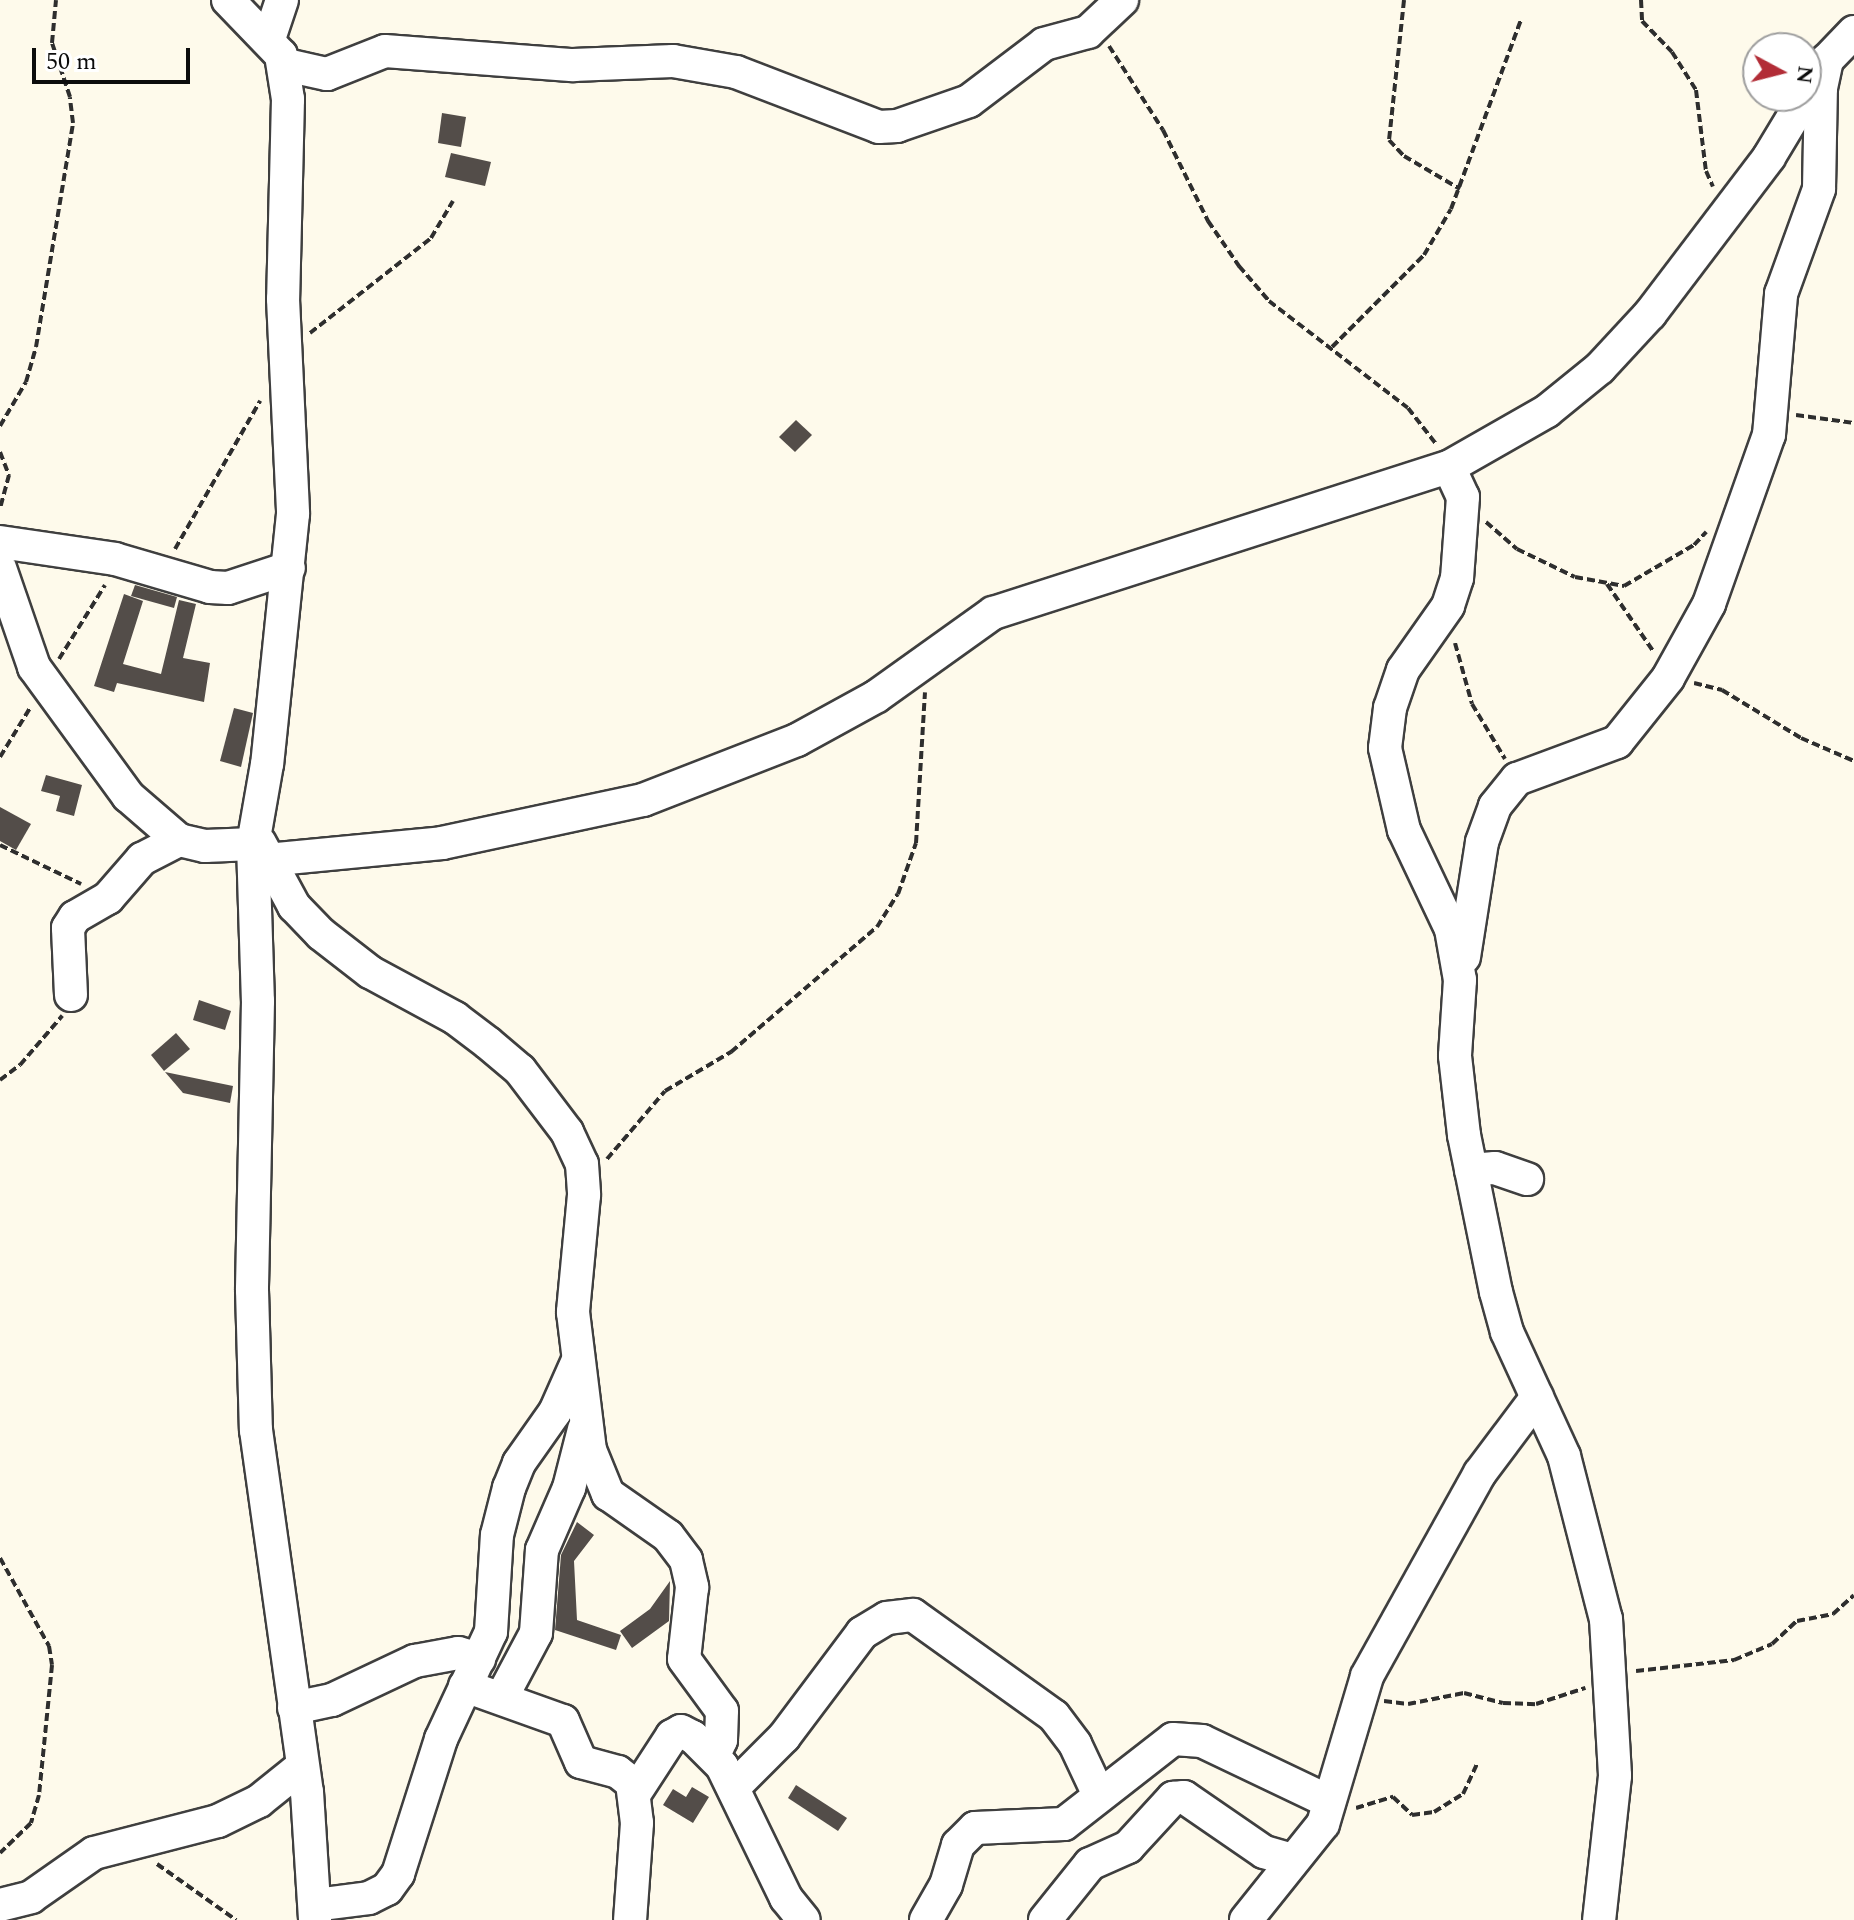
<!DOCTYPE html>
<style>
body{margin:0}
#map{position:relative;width:1854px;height:1920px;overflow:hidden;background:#fefaeb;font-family:Spectral,serif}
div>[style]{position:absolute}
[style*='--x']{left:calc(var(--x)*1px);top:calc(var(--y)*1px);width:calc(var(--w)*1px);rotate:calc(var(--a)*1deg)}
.building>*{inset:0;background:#534d49}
.path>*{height:4px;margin-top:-2px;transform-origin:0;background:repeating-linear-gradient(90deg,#2e2e2e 0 8px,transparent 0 12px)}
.roads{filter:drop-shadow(2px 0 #3f3f3f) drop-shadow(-2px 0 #3f3f3f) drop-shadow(0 2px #3f3f3f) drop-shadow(0 -2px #3f3f3f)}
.minor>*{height:32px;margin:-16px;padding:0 16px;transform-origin:16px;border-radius:16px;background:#fff}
span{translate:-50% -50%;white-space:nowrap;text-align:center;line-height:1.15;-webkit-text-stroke:8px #fff;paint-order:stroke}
.north{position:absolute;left:1742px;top:32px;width:80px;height:80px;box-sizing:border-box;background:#fff;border:2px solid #9e9e9e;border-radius:50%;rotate:97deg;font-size:22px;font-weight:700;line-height:32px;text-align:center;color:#0c0c0c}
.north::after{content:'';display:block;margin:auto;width:28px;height:36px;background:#b22d37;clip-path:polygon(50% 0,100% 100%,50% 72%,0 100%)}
.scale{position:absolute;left:32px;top:48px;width:158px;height:36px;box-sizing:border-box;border:4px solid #0c0c0c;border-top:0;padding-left:10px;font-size:24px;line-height:28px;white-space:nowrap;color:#0c0c0c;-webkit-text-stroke:6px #fff;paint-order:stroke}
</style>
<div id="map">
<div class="building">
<div style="clip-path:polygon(442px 113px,466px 117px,461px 147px,438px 143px)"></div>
<div style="clip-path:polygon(451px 153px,491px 162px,485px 186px,445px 177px)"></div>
<div style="clip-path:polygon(796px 420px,812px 435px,795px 452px,779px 437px)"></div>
<div style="clip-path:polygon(135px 585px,177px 597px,174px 608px,131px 596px)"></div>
<div style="clip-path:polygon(124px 594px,143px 601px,123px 664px,161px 674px,179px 600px,196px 604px,183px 658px,210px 663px,204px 702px,117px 683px,114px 692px,94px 686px)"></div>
<div style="clip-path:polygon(234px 708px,253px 713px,241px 767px,220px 761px)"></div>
<div style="clip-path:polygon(46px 775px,82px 785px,74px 816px,56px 811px,60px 796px,41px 791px)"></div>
<div style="clip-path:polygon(0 807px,31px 824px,16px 850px,0 841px)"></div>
<div style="clip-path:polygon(199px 1000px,231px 1011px,225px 1030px,193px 1020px)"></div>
<div style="clip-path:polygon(176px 1033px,190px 1049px,164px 1071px,151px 1055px)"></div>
<div style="clip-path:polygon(165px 1072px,233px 1086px,230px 1103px,183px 1093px)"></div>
<div style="clip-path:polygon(577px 1522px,594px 1535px,574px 1561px,577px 1620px,621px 1635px,616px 1650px,555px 1630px,561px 1555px)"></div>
<div style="clip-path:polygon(670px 1581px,669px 1621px,632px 1648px,620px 1631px,650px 1609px)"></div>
<div style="clip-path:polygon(796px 1785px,847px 1818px,838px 1831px,788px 1798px)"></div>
<div style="clip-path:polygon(692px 1787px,709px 1797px,693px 1823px,663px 1805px,673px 1789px,686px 1797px)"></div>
</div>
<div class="path">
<div style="--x:1404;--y:0;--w:141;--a:96.1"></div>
<div style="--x:1389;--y:140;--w:22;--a:47"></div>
<div style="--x:1404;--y:156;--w:65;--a:30.5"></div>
<div style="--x:1641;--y:0;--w:21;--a:87"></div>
<div style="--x:1642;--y:21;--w:43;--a:45.9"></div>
<div style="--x:1672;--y:52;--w:45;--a:57.7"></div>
<div style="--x:1696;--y:90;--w:82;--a:83"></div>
<div style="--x:1706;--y:171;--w:17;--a:66"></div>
<div style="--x:1109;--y:46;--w:100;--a:57.3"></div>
<div style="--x:1163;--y:130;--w:102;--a:63.7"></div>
<div style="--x:1208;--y:221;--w:55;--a:55.4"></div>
<div style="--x:1239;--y:266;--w:46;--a:49.4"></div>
<div style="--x:1269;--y:301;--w:175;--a:37.6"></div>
<div style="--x:1408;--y:408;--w:46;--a:52.1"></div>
<div style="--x:310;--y:333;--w:154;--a:-38.1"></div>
<div style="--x:431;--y:238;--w:43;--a:-59.3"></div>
<div style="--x:1332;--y:347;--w:130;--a:-45"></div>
<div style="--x:1424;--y:255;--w:53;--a:-59.6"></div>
<div style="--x:1451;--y:209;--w:202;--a:-69.7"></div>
<div style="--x:1796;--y:415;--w:59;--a:7.9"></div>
<div style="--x:0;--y:426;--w:51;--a:-59.4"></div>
<div style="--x:26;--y:382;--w:36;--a:-74"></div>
<div style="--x:36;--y:347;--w:227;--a:-80.6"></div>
<div style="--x:73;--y:123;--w:26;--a:-97"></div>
<div style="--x:70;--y:97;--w:57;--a:-108.4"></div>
<div style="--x:52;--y:43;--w:43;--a:-84.7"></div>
<div style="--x:0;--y:452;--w:25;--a:69"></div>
<div style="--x:9;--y:475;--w:34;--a:105"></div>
<div style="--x:1486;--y:522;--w:41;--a:41.1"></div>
<div style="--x:1517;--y:549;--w:64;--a:25.8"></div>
<div style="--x:1575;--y:577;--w:50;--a:10.4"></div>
<div style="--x:1624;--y:586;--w:81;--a:-30.4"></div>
<div style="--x:1694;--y:545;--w:18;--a:-47"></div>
<div style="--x:175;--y:549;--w:171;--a:-60.1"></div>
<div style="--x:1607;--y:584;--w:81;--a:55.5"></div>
<div style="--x:1455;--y:643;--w:63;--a:74.4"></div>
<div style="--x:1472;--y:704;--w:64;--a:59"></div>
<div style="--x:59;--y:659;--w:87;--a:-58.1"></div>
<div style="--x:1694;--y:683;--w:29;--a:14"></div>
<div style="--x:1722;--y:690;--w:92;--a:31.3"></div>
<div style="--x:1801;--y:738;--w:58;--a:23.5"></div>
<div style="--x:0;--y:757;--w:57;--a:-58.5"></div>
<div style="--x:0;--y:845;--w:90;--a:25.7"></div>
<div style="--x:0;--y:1080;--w:25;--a:-37"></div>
<div style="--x:20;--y:1065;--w:65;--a:-49.4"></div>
<div style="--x:607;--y:1159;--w:89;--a:-49.5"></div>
<div style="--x:665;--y:1091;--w:77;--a:-30.6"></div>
<div style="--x:731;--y:1052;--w:192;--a:-40.6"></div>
<div style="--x:877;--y:927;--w:39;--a:-58"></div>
<div style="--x:898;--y:894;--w:54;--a:-70.6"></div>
<div style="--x:916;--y:843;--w:151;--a:-86.6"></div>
<div style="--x:0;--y:1558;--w:101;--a:60.9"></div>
<div style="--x:49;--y:1646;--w:19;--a:81"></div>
<div style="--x:52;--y:1665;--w:131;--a:95.7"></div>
<div style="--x:39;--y:1795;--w:29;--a:106"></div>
<div style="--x:31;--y:1823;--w:43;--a:135.9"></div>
<div style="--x:1636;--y:1671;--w:99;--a:-6.4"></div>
<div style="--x:1734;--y:1660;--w:41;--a:-22.8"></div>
<div style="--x:1772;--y:1644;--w:34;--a:-43"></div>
<div style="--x:1797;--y:1621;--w:37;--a:-11"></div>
<div style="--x:1833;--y:1614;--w:28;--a:-42"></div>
<div style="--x:1384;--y:1701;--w:24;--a:7"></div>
<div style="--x:1408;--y:1704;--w:57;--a:-11.1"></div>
<div style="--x:1464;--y:1693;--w:40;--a:14.4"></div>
<div style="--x:1503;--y:1703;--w:33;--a:2"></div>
<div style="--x:1536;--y:1704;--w:52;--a:-18.1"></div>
<div style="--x:1356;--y:1808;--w:39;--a:-17"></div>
<div style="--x:1393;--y:1797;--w:26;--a:43"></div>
<div style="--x:1412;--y:1815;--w:22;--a:-8"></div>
<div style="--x:1434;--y:1812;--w:34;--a:-32"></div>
<div style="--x:1463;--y:1794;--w:35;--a:-65"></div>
<div style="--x:157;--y:1864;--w:97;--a:35.3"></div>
</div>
<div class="roads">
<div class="minor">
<div style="--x:228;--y:0;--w:76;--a:46.1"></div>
<div style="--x:281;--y:55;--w:45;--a:81"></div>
<div style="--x:288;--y:99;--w:200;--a:91.4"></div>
<div style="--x:283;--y:299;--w:215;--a:87.3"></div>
<div style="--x:293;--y:514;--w:251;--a:95.9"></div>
<div style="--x:267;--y:764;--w:81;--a:99.9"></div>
<div style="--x:253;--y:844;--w:157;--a:88.2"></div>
<div style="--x:258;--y:1001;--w:289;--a:91.2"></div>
<div style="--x:252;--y:1290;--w:140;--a:88.4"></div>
<div style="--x:256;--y:1430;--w:366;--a:82"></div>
<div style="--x:307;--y:1792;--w:128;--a:86.4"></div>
<div style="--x:269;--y:39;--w:41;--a:-71.6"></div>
<div style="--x:286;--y:65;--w:42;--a:12.4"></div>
<div style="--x:327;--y:74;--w:62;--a:-21.6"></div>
<div style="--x:385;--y:51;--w:189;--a:4.3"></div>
<div style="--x:573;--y:65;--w:100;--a:-2.3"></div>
<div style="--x:673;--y:61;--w:64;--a:9.9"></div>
<div style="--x:736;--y:72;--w:153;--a:21"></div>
<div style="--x:879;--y:127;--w:18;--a:-3"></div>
<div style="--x:897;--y:126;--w:76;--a:-19.1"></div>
<div style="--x:969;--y:101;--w:94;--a:-37.2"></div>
<div style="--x:1044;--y:44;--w:46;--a:-15.3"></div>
<div style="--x:1088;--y:32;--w:47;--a:-43.3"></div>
<div style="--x:1449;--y:467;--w:33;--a:65"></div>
<div style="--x:1463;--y:497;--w:81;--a:94.2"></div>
<div style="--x:1457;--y:578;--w:29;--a:108"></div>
<div style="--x:1448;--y:606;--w:78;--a:125.1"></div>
<div style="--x:1403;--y:670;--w:40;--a:108.9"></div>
<div style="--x:1390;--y:708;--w:40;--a:97.1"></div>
<div style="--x:1385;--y:748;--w:84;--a:77"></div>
<div style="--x:1404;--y:830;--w:110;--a:64.6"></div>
<div style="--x:1451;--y:929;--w:52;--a:80"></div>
<div style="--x:1460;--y:980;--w:76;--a:93.8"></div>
<div style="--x:1455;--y:1056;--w:80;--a:83.5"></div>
<div style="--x:1464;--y:1135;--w:160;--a:78.5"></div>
<div style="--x:1496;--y:1292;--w:41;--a:74.6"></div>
<div style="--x:1507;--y:1332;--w:136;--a:65.3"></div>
<div style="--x:1564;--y:1456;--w:168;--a:75.6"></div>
<div style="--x:1606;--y:1619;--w:157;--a:86.7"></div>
<div style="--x:1615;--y:1776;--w:145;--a:96.3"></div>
<div style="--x:0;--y:542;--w:116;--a:8.4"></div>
<div style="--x:115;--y:559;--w:99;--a:16.4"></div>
<div style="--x:210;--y:587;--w:18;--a:3"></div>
<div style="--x:228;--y:588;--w:64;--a:-18.2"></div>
<div style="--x:0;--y:568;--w:105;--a:71"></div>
<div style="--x:34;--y:667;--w:160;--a:53.9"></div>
<div style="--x:128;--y:796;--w:67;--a:40.8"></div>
<div style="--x:179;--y:840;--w:27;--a:13"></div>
<div style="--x:205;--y:846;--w:48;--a:-2.4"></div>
<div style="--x:253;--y:844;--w:21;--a:49"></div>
<div style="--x:267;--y:860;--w:176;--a:-5.5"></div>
<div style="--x:442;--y:843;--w:206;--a:-12.1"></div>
<div style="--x:643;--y:800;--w:165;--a:-21.3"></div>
<div style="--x:797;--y:740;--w:91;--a:-28.8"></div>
<div style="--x:877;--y:696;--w:143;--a:-35.6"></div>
<div style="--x:993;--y:613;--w:479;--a:-17.8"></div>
<div style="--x:1449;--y:467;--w:113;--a:-29.7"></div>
<div style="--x:1547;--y:411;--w:68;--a:-39.1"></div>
<div style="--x:1600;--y:368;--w:74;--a:-47.2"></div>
<div style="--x:1650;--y:314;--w:197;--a:-52.8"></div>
<div style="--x:1769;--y:157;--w:68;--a:-58.9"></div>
<div style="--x:1804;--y:99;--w:20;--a:-33"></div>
<div style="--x:1821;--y:88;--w:29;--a:-78"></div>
<div style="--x:1827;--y:60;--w:39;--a:-46"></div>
<div style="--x:260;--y:843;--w:72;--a:61.6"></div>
<div style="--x:294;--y:906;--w:39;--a:46"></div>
<div style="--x:321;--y:934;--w:62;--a:37.8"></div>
<div style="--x:370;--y:972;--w:97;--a:28.4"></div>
<div style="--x:455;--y:1018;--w:41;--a:37.1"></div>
<div style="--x:488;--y:1043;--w:42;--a:40.2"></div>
<div style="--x:520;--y:1070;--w:78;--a:52.8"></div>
<div style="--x:567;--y:1132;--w:35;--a:65"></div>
<div style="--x:582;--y:1164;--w:31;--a:86"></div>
<div style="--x:584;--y:1195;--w:118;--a:95.4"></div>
<div style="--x:573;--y:1312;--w:139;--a:83"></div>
<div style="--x:590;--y:1450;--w:48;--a:67.8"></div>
<div style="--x:608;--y:1494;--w:73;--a:35"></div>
<div style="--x:668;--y:1536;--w:30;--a:53"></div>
<div style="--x:686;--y:1560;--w:28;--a:77"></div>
<div style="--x:692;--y:1587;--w:72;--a:96.3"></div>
<div style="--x:684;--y:1659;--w:64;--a:53.8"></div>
<div style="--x:722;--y:1711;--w:29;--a:92"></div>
<div style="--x:721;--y:1740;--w:17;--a:115"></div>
<div style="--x:1464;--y:957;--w:116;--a:-81.1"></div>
<div style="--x:1482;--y:842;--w:38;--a:-70"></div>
<div style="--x:1495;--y:806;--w:35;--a:-51"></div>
<div style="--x:1517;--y:779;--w:107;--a:-20.3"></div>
<div style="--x:1617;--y:742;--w:82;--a:-51.4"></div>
<div style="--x:1668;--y:678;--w:85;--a:-61"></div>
<div style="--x:1709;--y:604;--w:179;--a:-70.5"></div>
<div style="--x:1769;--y:435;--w:142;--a:-85.1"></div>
<div style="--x:1781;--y:294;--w:112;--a:-70.1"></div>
<div style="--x:1819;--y:189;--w:101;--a:-88.9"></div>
<div style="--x:71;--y:995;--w:67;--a:-92.6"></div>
<div style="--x:68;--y:928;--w:13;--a:-58"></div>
<div style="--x:75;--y:917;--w:38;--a:-30"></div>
<div style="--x:108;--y:898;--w:52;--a:-48.9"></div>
<div style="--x:142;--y:859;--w:42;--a:-27.2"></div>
<div style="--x:1471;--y:1170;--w:24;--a:-5"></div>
<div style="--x:1495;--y:1168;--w:34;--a:19"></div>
<div style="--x:465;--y:1686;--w:104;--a:19.7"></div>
<div style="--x:563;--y:1721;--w:45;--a:66.3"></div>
<div style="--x:581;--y:1762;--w:38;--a:15"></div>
<div style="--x:618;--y:1772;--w:18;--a:38"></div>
<div style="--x:632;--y:1783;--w:40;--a:82.9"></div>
<div style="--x:637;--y:1823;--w:97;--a:94.1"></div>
<div style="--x:502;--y:1697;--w:72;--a:-62"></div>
<div style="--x:536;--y:1633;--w:83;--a:-85.9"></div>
<div style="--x:542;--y:1550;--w:68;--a:-66.5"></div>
<div style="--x:569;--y:1488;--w:61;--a:-75.7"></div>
<div style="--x:294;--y:1708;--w:39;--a:-12"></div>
<div style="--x:332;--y:1700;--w:92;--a:-25.2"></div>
<div style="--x:415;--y:1661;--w:44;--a:-10.5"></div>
<div style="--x:458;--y:1653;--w:22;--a:16"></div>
<div style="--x:734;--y:1787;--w:71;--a:-45"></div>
<div style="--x:784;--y:1737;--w:130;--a:-53.1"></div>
<div style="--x:862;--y:1633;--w:29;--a:-31"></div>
<div style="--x:887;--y:1618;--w:26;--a:-7"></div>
<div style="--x:913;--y:1615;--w:173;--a:35.6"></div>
<div style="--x:1054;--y:1716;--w:35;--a:53"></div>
<div style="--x:1075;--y:1744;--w:56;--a:64.8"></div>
<div style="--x:635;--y:1793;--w:68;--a:-57"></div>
<div style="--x:672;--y:1736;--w:10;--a:-29"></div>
<div style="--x:681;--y:1731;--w:13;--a:27"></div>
<div style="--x:693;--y:1737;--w:41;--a:45"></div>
<div style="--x:722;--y:1766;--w:147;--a:64.1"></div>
<div style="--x:786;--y:1898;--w:28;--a:51"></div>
<div style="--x:0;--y:1905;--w:32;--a:-14"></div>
<div style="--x:31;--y:1897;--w:77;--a:-34.9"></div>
<div style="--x:94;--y:1853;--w:128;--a:-14.5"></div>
<div style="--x:218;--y:1821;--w:46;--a:-26"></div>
<div style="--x:259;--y:1801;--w:53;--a:-38.8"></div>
<div style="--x:315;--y:1905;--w:54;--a:-7.4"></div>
<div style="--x:369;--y:1898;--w:20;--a:-27"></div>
<div style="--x:387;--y:1889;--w:19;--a:-54"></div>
<div style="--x:398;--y:1874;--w:142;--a:-72.3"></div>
<div style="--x:441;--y:1739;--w:118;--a:-65"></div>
<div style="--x:491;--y:1632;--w:97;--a:-86.5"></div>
<div style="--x:497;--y:1535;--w:49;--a:-75.7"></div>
<div style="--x:509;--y:1488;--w:27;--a:-68"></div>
<div style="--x:519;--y:1463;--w:62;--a:-54.8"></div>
<div style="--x:555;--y:1412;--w:57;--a:-66.1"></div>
<div style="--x:926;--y:1920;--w:40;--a:-60.3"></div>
<div style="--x:946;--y:1885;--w:42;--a:-73.3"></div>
<div style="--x:958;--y:1845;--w:24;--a:-45"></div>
<div style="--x:975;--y:1828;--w:89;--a:-2.6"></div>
<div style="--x:1064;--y:1824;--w:138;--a:-37.9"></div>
<div style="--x:1173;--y:1739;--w:29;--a:4"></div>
<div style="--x:1202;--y:1741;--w:140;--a:25.5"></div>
<div style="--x:1045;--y:1920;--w:72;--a:-51.2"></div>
<div style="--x:1090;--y:1864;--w:42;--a:-24.1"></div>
<div style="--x:1128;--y:1847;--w:67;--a:-47.4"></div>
<div style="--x:1173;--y:1798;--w:11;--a:-5"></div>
<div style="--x:1184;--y:1797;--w:97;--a:34.5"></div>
<div style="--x:1264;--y:1852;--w:29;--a:16"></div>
<div style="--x:1246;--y:1920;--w:123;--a:-51.3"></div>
<div style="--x:1323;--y:1824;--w:154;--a:-73.4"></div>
<div style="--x:1367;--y:1676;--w:232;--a:-60.9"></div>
<div style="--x:1480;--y:1473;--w:95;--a:-53.1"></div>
</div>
</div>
<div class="north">N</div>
<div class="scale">50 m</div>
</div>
